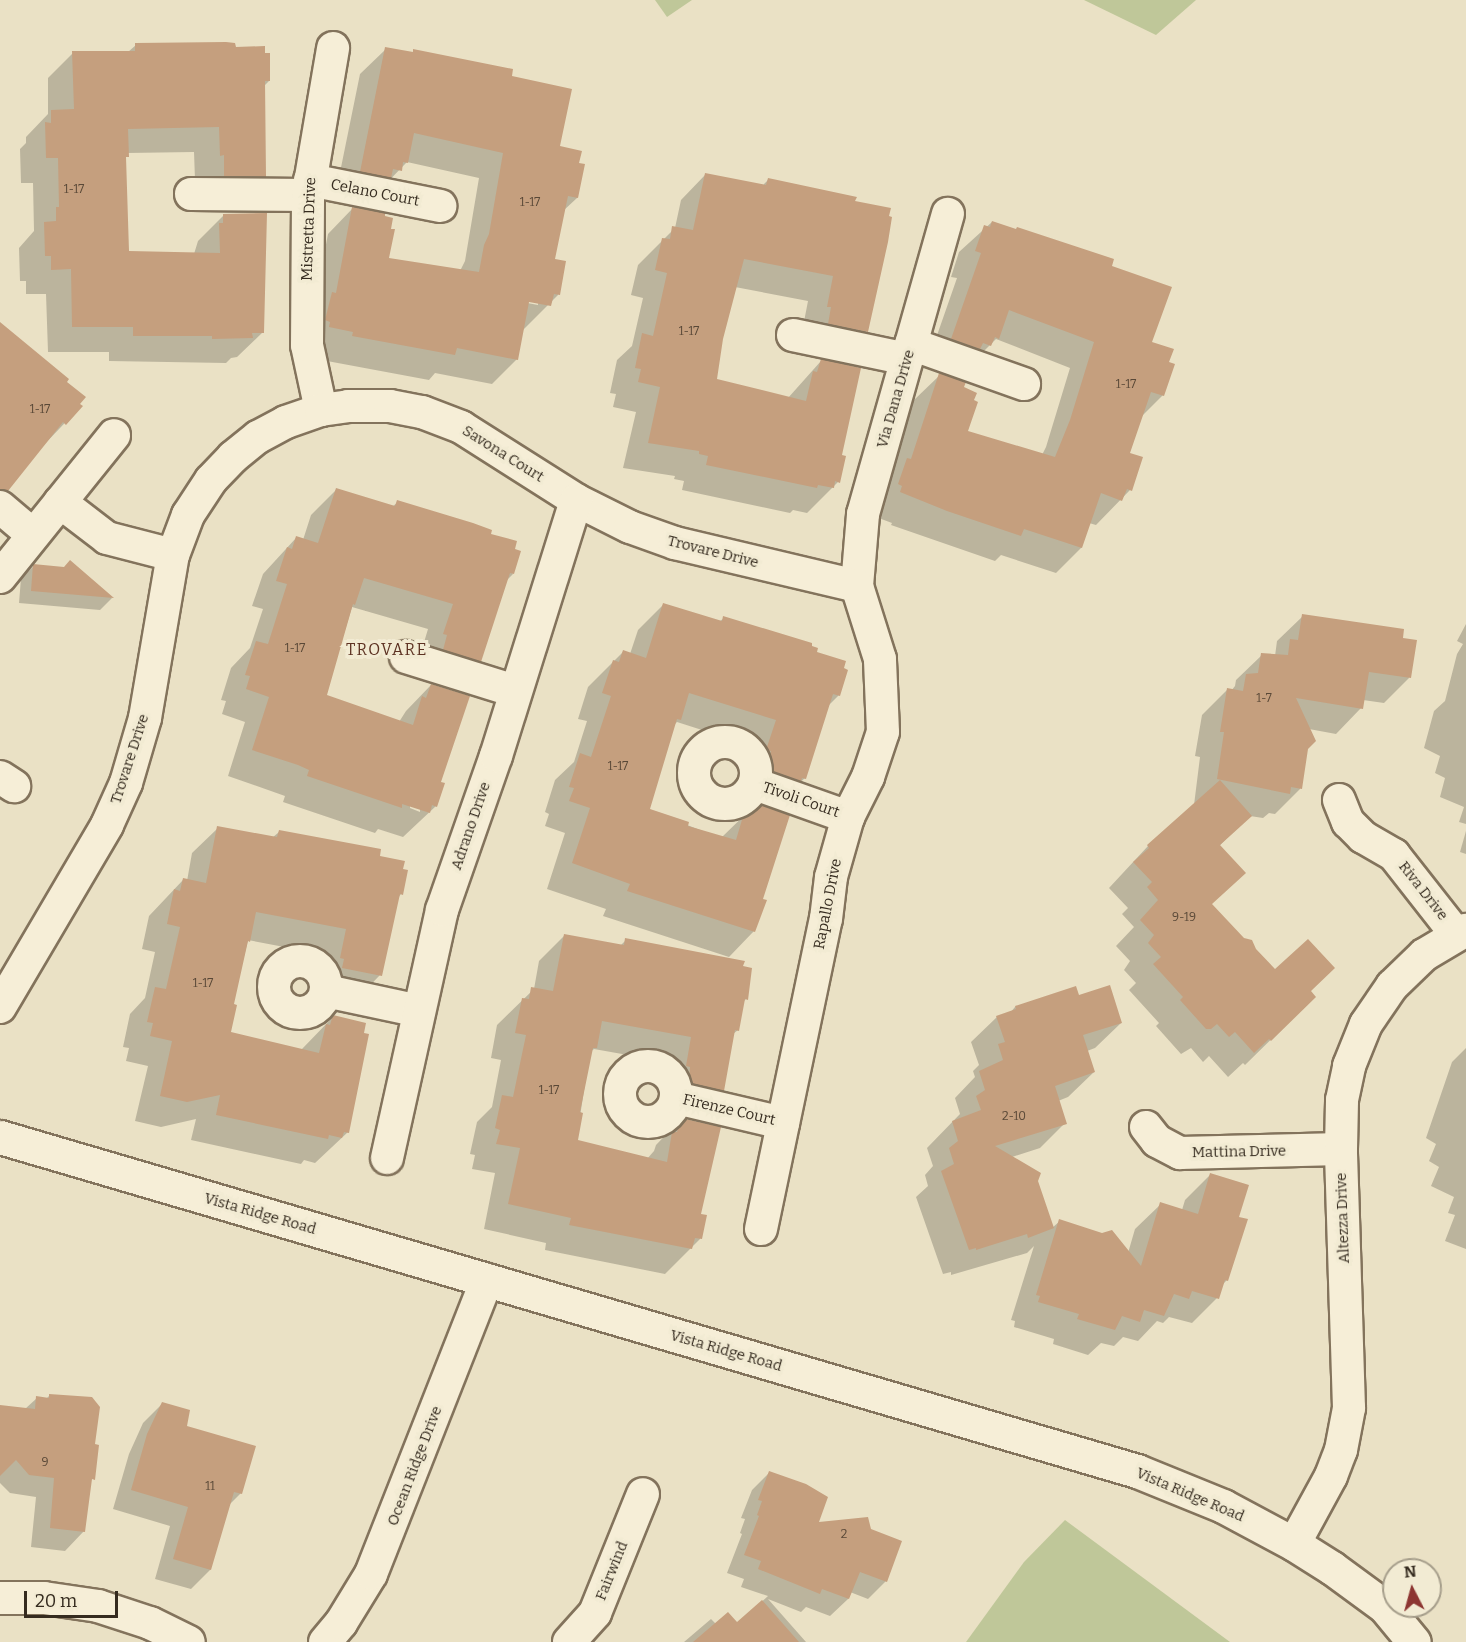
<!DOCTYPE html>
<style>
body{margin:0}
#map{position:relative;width:1466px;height:1642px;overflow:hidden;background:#eae1c5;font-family:Bitter,serif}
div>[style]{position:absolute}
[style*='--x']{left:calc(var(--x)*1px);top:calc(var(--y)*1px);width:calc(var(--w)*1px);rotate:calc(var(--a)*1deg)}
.green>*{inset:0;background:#bfc799}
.shadow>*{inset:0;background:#0003}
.building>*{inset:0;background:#c59f7e}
.roads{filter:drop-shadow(2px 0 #83735c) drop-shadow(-2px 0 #83735c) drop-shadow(0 2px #83735c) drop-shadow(0 -2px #83735c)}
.minor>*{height:32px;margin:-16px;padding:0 16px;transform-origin:16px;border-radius:16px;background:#f6eed7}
.minor>.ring{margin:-16px;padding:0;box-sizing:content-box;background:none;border:32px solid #f6eed7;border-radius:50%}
.tertiary>*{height:33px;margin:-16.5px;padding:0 16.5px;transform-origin:16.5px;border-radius:16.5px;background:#f6eed7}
span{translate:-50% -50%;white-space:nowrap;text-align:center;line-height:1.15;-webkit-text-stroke:6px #f2ebd3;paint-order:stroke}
.number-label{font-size:12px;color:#594837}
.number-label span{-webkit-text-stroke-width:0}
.street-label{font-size:15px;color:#352b1f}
.neighbourhood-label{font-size:16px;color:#5d3222;letter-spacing:1.5px}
.north{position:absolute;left:1382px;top:1558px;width:60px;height:60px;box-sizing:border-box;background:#f2ebd3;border:2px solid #a69e8b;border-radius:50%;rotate:354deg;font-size:16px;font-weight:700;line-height:24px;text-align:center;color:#352b1f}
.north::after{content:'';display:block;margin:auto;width:21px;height:27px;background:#8d3632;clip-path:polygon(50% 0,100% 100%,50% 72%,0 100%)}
.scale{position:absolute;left:24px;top:1591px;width:94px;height:27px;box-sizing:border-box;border:3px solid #352b1f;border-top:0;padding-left:8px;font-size:18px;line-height:21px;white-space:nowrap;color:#352b1f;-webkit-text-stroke:4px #f2ebd3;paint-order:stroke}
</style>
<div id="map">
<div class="green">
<div style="clip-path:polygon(655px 0,692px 0,667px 17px)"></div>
<div style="clip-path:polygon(1084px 0,1196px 0,1156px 35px)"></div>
<div style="clip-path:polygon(1065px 1520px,1230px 1642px,966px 1642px,1024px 1562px)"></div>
</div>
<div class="shadow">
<div style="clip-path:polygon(136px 45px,234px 48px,269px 81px,264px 86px,265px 176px,239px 201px,195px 180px,194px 152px,127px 153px,125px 159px,127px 253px,194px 254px,198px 241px,224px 215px,263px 332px,237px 357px,231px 358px,226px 363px,109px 361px,109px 352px,48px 352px,46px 294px,26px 294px,26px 281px,20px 281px,19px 248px,34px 231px,33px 183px,21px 183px,20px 149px,26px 143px,26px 137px,48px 114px,48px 78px,73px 53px,128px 52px)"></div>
<div style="clip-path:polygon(evenodd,386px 49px,411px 53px,414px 51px,510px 77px,558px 147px,578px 164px,577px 198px,563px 211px,554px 260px,558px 295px,522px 331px,517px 359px,492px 384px,435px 373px,429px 380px,327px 361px,328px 357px,305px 353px,328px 234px,353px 208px,387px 259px,460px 271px,465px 261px,479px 178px,407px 162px,375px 195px,335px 197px,360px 74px,386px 49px,522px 299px,538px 302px,538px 305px,522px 302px,522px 299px)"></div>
<div style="clip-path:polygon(706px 174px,762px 186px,768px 180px,852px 202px,866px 332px,841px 357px,802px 332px,808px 301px,735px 287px,722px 339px,715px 380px,788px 398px,821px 361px,840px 456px,838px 482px,807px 513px,793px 510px,790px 513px,682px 490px,684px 481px,674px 479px,675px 476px,623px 468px,636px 412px,613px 407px,616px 394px,610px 393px,617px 360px,632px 346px,643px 298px,631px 295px,638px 265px,675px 228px,681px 200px)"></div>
<div style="clip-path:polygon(992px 222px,1110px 267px,1150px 343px,1167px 363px,1163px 395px,1141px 417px,1128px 453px,1130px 490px,1096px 525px,1089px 523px,1081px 548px,1056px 573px,1001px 555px,995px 561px,891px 525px,892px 523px,876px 517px,914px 400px,940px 375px,966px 432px,1042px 455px,1046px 447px,1070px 368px,996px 339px,972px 363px,927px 364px,957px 278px,951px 277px,959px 252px)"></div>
<div style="clip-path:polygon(0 324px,65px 382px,81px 406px,39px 450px,0 497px)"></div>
<div style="clip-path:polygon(evenodd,337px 489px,392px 507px,398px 502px,489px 535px,513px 574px,506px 581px,480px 661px,455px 686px,419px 659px,428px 629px,352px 607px,325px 696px,399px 722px,406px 711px,431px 685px,439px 783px,436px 806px,403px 837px,378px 829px,375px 833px,283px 802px,285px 796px,228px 776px,245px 722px,222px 714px,226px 701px,221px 700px,231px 668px,250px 648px,263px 609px,252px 606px,263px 574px,296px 538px,303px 540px,311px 515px,337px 489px,410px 805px,420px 808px,420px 812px,410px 808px,410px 805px)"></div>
<div style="clip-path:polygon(70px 562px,112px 598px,100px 610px,19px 603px,21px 578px,34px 566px,63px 569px)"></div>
<div style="clip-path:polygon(663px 605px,719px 622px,724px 618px,816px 653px,839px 695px,827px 707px,805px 778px,774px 806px,741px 794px,746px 776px,742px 775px,752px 746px,677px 722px,673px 726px,648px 810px,721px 838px,755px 805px,761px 900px,754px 931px,729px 957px,603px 916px,606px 909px,547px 889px,565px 833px,545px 826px,549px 814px,545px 812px,555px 780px,574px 762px,587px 721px,578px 719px,588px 687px,623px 652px,630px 654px,638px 630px)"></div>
<div style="clip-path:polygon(1303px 616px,1401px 639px,1409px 678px,1384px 703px,1363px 700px,1361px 708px,1336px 734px,1309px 729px,1300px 789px,1275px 814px,1269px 813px,1263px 818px,1250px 816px,1219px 846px,1211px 905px,1275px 971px,1310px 992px,1289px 1022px,1245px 1065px,1243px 1063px,1228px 1077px,1209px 1056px,1203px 1062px,1191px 1048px,1181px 1054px,1156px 1026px,1159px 1023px,1129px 990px,1136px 983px,1124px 970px,1130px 961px,1116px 946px,1134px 927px,1122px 914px,1128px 908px,1109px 888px,1148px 846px,1194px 805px,1200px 757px,1195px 756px,1202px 715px,1227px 690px,1231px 691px,1235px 686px,1236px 680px,1262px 655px,1275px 656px,1277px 641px)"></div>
<div style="clip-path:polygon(1466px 624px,1466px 824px,1459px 822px,1464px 807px,1440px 797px,1445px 778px,1435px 773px,1440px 756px,1424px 748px,1434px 711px,1445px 701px,1457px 654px,1463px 644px,1457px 641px)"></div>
<div style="clip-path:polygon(218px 828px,272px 838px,279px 832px,378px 857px,401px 894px,398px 898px,380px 975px,355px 1001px,315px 983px,321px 954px,248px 940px,232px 1005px,230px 1034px,301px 1050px,333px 1017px,348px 1132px,315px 1163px,304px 1160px,301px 1164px,191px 1140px,196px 1119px,161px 1127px,135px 1121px,148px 1066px,126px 1061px,129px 1048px,123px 1047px,130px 1014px,145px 998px,155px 952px,142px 949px,149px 916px,183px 880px,187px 881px,192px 853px)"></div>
<div style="clip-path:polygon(1466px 831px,1466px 854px,1460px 852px)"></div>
<div style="clip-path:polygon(564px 936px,620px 946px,626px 940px,741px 967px,746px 999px,743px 1002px,738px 1030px,733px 1034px,722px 1090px,697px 1115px,662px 1091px,667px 1062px,594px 1049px,590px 1052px,576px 1142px,647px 1159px,654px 1151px,656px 1145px,681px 1119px,699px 1215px,700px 1239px,665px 1274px,545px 1250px,546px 1243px,484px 1229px,495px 1173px,472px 1169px,475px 1155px,470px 1154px,477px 1122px,492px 1107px,501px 1060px,491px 1058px,497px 1025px,534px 989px,539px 961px)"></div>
<div style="clip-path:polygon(1078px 997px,1121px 1023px,1095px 1048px,1087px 1051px,1094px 1072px,1068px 1097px,1058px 1101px,1065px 1123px,1040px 1148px,1012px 1157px,1037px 1181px,1052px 1228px,1060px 1221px,1128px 1253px,1135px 1229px,1161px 1204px,1182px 1210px,1185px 1200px,1210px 1175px,1238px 1218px,1227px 1280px,1221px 1286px,1217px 1298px,1192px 1323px,1169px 1317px,1163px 1323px,1157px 1321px,1138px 1341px,1123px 1337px,1114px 1346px,1101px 1343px,1088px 1355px,1053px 1344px,1054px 1339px,1014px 1327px,1015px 1321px,1011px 1320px,1034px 1246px,1027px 1253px,951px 1275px,951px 1272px,943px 1274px,916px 1197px,928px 1186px,925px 1175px,933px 1166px,927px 1148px,960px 1114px,955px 1098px,975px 1077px,973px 1071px,979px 1065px,971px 1042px,997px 1017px,1010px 1013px,1015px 1007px)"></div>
<div style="clip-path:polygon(1466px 1048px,1466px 1249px,1445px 1241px,1455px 1215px,1448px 1213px,1454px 1197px,1431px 1186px,1439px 1167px,1429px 1161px,1436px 1144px,1426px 1138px,1452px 1062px)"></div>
<div style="clip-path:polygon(50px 1395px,84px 1531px,65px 1551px,31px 1547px,36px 1497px,10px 1493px,0 1483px,0 1407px,25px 1409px,37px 1398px,46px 1399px)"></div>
<div style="clip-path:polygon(162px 1404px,186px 1427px,241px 1493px,229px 1505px,210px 1570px,191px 1589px,155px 1579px,170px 1526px,113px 1509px,129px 1454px,143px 1423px)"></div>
<div style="clip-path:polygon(770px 1472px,816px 1524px,886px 1581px,868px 1599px,850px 1592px,848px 1599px,830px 1616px,806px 1607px,801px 1612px,768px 1599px,806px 1642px,684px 1642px,711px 1619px,716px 1624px,737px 1624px,768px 1596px,741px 1587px,744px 1579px,727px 1573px,742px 1534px,740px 1533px,745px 1519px,741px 1518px,752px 1490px)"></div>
</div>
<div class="building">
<div style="clip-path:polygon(226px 42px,235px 43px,236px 47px,265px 46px,265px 53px,270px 53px,270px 81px,265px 81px,266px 177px,224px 176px,224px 155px,220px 156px,219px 127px,128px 129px,129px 157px,126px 157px,129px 251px,220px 253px,219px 223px,223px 223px,223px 214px,267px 213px,264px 333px,252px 333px,253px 338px,212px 339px,212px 336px,133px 336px,133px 327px,72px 327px,71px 269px,51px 270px,51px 256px,45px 256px,44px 222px,56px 221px,56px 207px,59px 207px,58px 158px,46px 158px,45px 122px,51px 123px,51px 110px,74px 109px,72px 51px,135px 51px,135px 43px)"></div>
<div style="clip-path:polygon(385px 47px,413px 52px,413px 49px,513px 69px,512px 76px,572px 89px,560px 146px,582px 151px,579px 163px,585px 164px,578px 198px,568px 196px,555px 259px,566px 261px,560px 295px,554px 294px,551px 306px,529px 302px,518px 360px,457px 348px,455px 355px,352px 336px,353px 332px,329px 327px,330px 322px,325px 320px,332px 292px,336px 293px,352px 207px,385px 213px,385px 216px,393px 218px,391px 229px,395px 229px,389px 258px,479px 272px,484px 245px,489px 234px,503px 153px,414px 133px,408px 163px,403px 162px,402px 171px,393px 169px,391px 178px,360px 172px)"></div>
<div style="clip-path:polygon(705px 173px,766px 185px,768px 178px,857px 197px,855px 201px,891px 208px,889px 216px,892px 217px,888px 242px,868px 332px,828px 324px,831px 307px,827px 307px,833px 276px,744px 259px,723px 339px,717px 379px,806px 401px,813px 371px,817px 372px,821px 359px,861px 368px,842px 455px,846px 456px,840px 483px,835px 481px,834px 488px,818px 485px,817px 488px,706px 465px,708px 456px,699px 454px,699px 451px,648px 443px,660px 387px,638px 382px,641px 369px,635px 368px,642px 333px,653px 336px,667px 273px,655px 270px,662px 238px,670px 239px,672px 226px,693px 230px)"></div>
<div style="clip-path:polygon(992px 221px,1016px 229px,1017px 227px,1114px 259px,1112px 266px,1172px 287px,1152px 342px,1174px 349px,1169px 362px,1175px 364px,1164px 396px,1151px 392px,1130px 453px,1143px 457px,1132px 491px,1127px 489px,1122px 501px,1101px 493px,1082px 548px,1024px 529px,1021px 536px,947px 511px,900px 492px,902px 486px,898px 484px,907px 458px,911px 459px,939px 373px,966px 382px,964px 387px,977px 393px,974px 400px,978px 402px,968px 431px,1055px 457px,1070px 420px,1094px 342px,1009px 310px,999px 339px,995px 337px,991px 346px,983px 343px,980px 349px,951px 339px,981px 253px,975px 251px,984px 225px,990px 227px)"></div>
<div style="clip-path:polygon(0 322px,69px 379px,67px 382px,86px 397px,80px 404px,83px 406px,66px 425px,63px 422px,8px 491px,0 489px)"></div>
<div style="clip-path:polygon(336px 488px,395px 506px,397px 500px,473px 523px,492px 530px,491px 534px,517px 541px,515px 549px,521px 551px,514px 574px,510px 573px,481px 662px,443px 650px,447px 635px,443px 634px,453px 604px,364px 578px,355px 605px,353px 604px,327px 695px,413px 725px,422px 696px,426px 698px,431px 684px,470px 696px,441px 782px,445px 783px,437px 807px,432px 805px,430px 813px,402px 804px,402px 808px,307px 776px,309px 770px,298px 765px,252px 750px,269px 697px,246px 689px,250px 676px,245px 675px,256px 641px,268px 644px,287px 584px,276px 581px,287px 547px,292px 549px,296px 536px,318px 543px)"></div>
<div style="clip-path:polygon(70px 560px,114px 598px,31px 591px,33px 564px,64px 567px)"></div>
<div style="clip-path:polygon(663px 603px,722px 621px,723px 616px,812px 643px,812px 646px,818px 648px,817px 652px,846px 661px,844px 668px,848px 670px,840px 696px,833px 694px,806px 779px,802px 778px,801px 781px,765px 769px,771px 751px,766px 750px,776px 720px,689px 693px,681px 720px,677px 719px,650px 809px,689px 822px,688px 826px,736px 840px,744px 813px,748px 814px,755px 803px,790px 815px,763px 899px,767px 900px,755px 932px,627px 891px,630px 884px,572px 863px,590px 808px,569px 801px,574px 788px,569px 787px,580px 753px,591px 757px,611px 696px,602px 693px,613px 660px,619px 662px,623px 650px,646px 658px)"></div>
<div style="clip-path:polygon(1302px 614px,1404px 629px,1403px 638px,1417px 640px,1411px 678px,1369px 672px,1363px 709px,1296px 698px,1316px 741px,1308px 749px,1302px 789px,1291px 787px,1290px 794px,1217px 779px,1224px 732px,1220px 732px,1227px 688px,1243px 691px,1246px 674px,1258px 673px,1261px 653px,1288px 655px,1290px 639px,1298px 640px)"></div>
<div style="clip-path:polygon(1220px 780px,1252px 816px,1220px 845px,1246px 873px,1212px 904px,1244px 938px,1252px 940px,1256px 949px,1275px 969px,1308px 939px,1335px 968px,1311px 991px,1316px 997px,1271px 1041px,1269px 1039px,1254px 1053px,1235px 1032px,1229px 1037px,1217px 1024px,1211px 1029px,1206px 1029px,1180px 1000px,1183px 997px,1153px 964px,1161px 957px,1148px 943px,1154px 935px,1140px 920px,1158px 900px,1147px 887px,1152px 882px,1133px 862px,1149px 848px,1147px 845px)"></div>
<div style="clip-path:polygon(217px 826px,277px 837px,279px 830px,381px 849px,380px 856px,405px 861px,403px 869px,408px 870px,403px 895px,400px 894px,382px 976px,342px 968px,344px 959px,340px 958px,346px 929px,256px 912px,250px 942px,248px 941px,234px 1004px,237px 1005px,231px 1032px,319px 1053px,326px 1024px,330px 1025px,333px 1015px,366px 1023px,364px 1033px,369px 1034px,349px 1133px,344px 1132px,342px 1138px,329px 1135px,328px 1139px,216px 1115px,220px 1095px,187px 1102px,160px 1096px,172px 1041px,150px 1036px,153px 1023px,147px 1022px,155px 987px,166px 989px,180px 927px,167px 924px,174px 889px,180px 891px,183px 878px,206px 883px)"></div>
<div style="clip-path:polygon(564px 934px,624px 945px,625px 938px,745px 961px,743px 966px,752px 968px,748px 1000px,745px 999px,739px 1031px,735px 1030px,724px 1091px,689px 1083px,690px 1067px,686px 1066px,691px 1037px,602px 1021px,597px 1048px,593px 1048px,580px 1112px,583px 1113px,578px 1140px,667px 1162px,672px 1132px,677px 1132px,681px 1118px,721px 1127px,701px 1214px,707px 1215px,702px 1239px,695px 1238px,692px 1249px,569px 1225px,571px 1218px,508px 1204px,520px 1148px,496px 1144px,500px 1130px,495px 1128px,502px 1095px,513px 1097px,526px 1035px,515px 1033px,522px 998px,529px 999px,531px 987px,553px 991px)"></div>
<div style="clip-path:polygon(1110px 985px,1122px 1023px,1083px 1035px,1095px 1072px,1055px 1086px,1067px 1124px,995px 1146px,1041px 1173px,1038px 1181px,1054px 1228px,1028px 1238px,1027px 1234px,976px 1250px,976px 1248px,969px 1250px,941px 1171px,954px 1164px,949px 1148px,958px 1141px,952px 1121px,981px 1110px,976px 1096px,985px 1090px,979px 1071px,1003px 1060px,998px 1044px,1005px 1042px,996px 1016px,1016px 1009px,1015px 1006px,1076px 986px,1079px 995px)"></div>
<div style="clip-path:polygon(1210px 1173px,1249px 1185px,1239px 1217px,1248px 1219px,1228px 1281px,1225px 1280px,1219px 1299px,1192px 1291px,1189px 1299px,1174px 1294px,1164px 1316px,1144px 1310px,1140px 1322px,1122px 1316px,1115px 1330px,1077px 1319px,1079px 1314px,1038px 1302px,1040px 1296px,1036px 1295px,1059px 1219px,1102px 1233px,1112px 1230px,1141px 1266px,1160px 1202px,1198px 1214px)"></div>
<div style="clip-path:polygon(49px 1394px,92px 1397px,100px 1407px,95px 1444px,99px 1445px,95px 1480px,92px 1479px,85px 1532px,50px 1528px,54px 1478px,29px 1475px,16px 1460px,0 1476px,0 1405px,35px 1409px,36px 1396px,49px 1398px)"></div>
<div style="clip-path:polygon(162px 1402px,190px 1410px,187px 1426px,256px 1446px,242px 1494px,234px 1492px,211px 1570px,173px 1559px,188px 1507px,131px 1490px,147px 1434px)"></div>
<div style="clip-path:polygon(769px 1471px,806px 1484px,828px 1497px,819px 1522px,868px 1517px,871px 1529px,902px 1541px,887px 1582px,860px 1572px,849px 1599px,822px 1589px,820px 1594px,758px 1569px,761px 1561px,744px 1555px,759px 1516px,757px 1515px,762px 1501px,758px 1500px)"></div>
<div style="clip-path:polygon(762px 1600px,799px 1642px,693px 1642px,728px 1612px,737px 1622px)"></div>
</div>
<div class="roads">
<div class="minor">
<div style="--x:310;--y:180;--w:133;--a:11.3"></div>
<div style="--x:191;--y:194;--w:117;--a:0.5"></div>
<div style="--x:793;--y:335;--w:116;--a:11.9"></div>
<div style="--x:911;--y:344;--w:120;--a:19.5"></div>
<div style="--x:321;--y:410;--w:66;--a:-102.2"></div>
<div style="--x:307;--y:345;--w:150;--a:-89.6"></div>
<div style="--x:308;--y:195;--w:149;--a:-80.3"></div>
<div style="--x:60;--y:502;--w:59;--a:37.5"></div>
<div style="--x:107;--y:538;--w:68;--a:14.4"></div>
<div style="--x:0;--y:507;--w:43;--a:40.3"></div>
<div style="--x:0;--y:577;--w:182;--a:-51.2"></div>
<div style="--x:857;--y:586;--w:72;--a:-85.2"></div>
<div style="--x:863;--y:514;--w:312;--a:-74.2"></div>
<div style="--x:406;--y:657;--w:114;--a:17.3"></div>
<div class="ring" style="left:694px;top:742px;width:30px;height:30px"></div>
<div style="--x:0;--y:777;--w:17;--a:33"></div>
<div style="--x:755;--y:784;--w:99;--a:19.5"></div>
<div style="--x:1339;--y:800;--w:24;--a:68"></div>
<div style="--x:1348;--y:822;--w:21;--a:45"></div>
<div style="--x:1363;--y:837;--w:36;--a:30"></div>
<div style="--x:1394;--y:855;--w:100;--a:51.9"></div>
<div class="ring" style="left:274px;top:961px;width:20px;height:20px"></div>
<div style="--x:326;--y:991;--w:95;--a:12.1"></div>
<div style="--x:0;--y:1007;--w:211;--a:-59.5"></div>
<div style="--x:107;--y:825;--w:46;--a:-65.7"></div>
<div style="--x:126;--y:783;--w:68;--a:-73.7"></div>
<div style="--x:145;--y:718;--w:165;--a:-80.3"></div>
<div style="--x:173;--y:555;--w:43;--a:-69.4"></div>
<div style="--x:188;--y:515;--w:42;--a:-56.7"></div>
<div style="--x:211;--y:480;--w:32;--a:-46"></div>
<div style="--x:233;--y:457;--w:32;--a:-39"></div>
<div style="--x:258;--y:437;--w:32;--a:-28"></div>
<div style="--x:286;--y:422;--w:37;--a:-19"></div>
<div style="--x:321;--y:410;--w:27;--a:-8"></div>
<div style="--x:348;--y:406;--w:42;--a:0"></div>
<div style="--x:390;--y:406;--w:33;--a:11"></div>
<div style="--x:422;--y:412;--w:42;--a:21"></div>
<div style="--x:461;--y:427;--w:136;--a:32.4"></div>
<div style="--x:576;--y:500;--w:60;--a:26.6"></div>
<div style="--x:630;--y:527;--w:48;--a:19.6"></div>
<div style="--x:675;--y:543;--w:187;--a:13.3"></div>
<div class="ring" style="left:620px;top:1066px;width:24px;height:24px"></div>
<div style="--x:676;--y:1098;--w:110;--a:13.2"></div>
<div style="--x:1146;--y:1127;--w:18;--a:52"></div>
<div style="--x:1157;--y:1141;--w:26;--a:28"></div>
<div style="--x:1180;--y:1153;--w:161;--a:-1.4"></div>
<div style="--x:387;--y:1158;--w:254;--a:-77.5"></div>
<div style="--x:442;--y:910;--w:163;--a:-70.7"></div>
<div style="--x:496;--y:756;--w:268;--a:-72.6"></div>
<div style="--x:761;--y:1229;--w:317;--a:-78.2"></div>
<div style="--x:826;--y:919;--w:42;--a:-83.2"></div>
<div style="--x:831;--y:877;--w:62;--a:-74.2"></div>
<div style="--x:848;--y:817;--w:45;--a:-63.4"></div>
<div style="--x:868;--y:777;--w:47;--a:-71.6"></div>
<div style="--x:883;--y:732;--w:73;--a:-92.4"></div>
<div style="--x:880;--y:659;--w:77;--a:-107.5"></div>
<div style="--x:1294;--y:1544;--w:77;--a:-61.4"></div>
<div style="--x:1331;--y:1476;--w:28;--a:-69"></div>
<div style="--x:1341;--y:1450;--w:43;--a:-79.2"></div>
<div style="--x:1349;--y:1408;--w:259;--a:-91.8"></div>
<div style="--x:1341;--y:1149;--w:49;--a:-88.8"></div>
<div style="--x:1342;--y:1100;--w:35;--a:-78"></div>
<div style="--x:1349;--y:1066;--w:45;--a:-68"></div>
<div style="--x:1366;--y:1024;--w:46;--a:-55.6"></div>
<div style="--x:1392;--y:986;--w:45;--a:-44.1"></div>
<div style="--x:1424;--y:955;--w:49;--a:-30.8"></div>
<div style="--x:0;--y:1598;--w:44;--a:0"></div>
<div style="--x:44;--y:1598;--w:55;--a:8.4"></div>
<div style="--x:98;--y:1606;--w:55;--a:18.1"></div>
<div style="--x:150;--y:1623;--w:43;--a:26"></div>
<div style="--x:325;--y:1642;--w:25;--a:-50"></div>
<div style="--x:341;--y:1623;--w:57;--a:-58.5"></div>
<div style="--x:371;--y:1574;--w:316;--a:-68.5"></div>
<div style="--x:569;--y:1642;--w:39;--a:-48"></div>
<div style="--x:595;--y:1613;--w:128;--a:-68"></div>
</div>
<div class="tertiary">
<div style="--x:0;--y:1137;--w:1185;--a:16.37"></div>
<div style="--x:1137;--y:1471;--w:93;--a:22.1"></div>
<div style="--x:1223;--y:1506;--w:81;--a:28.2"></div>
<div style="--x:1294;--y:1544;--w:45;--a:32.3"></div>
<div style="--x:1332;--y:1568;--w:66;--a:36.3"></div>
<div style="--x:1385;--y:1607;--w:45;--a:50.4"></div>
</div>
</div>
<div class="number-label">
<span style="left:74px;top:190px">1-17</span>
<span style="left:530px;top:203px">1-17</span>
<span style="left:689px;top:332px">1-17</span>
<span style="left:1126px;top:385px">1-17</span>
<span style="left:40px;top:410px">1-17</span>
<span style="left:295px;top:649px">1-17</span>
<span style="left:1264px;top:699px">1-7</span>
<span style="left:618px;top:767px">1-17</span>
<span style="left:1184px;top:918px">9-19</span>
<span style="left:203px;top:984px">1-17</span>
<span style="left:549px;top:1091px">1-17</span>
<span style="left:1014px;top:1117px">2-10</span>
<span style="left:45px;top:1463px">9</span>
<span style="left:210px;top:1487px">11</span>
<span style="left:844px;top:1535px">2</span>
</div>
<div class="street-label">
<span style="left:375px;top:193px;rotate:11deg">Celano Court</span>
<span style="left:309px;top:229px;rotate:-88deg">Mistretta Drive</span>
<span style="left:896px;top:399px;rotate:-74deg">Via Dana Drive</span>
<span style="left:503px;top:454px;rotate:32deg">Savona Court</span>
<span style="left:713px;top:552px;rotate:14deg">Trovare Drive</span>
<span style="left:130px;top:759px;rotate:-72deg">Trovare Drive</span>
<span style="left:801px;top:800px;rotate:19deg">Tivoli Court</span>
<span style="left:471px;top:826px;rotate:-71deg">Adrano Drive</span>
<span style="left:1423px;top:891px;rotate:52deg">Riva Drive</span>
<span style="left:828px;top:904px;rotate:-79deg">Rapallo Drive</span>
<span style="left:729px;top:1110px;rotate:13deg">Firenze Court</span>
<span style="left:1239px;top:1152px;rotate:-1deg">Mattina Drive</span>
<span style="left:260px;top:1214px;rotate:16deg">Vista Ridge Road</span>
<span style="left:1343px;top:1218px;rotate:-92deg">Altezza Drive</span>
<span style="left:726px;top:1351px;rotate:16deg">Vista Ridge Road</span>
<span style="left:415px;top:1466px;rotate:-69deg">Ocean Ridge Drive</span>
<span style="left:1190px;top:1495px;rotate:23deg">Vista Ridge Road</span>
<span style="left:612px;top:1571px;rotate:-68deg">Fairwind</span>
</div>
<div class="neighbourhood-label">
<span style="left:387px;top:650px">TROVARE</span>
</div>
<div class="north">N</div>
<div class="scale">20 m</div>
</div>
